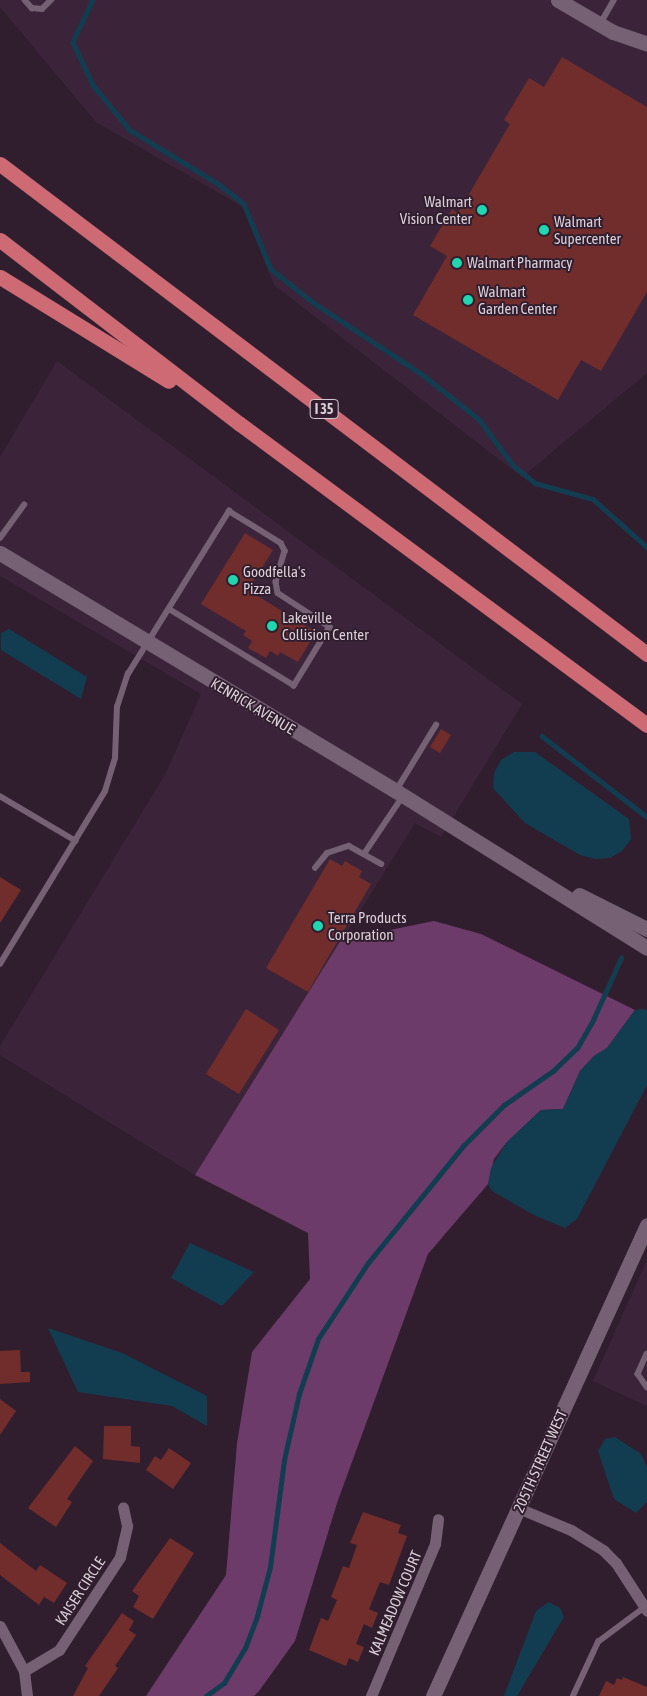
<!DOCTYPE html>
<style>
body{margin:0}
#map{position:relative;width:647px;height:1696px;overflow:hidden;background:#301e2e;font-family:"Asap Condensed",sans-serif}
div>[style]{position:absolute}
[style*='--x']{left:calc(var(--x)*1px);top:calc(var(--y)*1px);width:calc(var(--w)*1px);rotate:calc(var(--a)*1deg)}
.built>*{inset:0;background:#3b2439}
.forest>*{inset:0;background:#6d3b69}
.water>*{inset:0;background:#123d51}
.stream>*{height:4.5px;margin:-2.25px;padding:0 2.25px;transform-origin:2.25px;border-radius:2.25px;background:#123d51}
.building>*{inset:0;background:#712d2c}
.lane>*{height:5.5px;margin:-2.75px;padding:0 2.75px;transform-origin:2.75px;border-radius:2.75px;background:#766174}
.street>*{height:11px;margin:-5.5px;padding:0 5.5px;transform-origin:5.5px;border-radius:5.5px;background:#766174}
.secondary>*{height:15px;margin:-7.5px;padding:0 7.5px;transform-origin:7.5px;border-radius:7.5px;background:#766174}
.highway>*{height:15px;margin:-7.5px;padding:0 7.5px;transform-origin:7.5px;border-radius:7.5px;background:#cd6a73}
.dots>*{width:14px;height:14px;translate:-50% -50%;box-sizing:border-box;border:2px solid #301e2e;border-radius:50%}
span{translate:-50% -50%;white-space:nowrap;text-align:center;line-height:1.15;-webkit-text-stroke:4px #301e2e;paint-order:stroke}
.shield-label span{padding:1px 4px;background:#301e2e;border:1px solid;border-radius:4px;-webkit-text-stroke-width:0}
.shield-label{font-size:14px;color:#daced8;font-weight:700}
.poi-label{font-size:15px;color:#daced8}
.right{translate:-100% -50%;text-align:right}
.left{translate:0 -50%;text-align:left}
.street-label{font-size:15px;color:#daced8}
</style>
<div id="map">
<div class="built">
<div style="clip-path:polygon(0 0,647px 0,647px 373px,522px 477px,274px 285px,243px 207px,96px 122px,0 7px)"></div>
<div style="clip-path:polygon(57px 361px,522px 704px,441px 837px,415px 823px,195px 1175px,0 1055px,0 1046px,166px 773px,201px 694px,0 576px,0 457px)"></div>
<div style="clip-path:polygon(647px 1260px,647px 1406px,593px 1381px)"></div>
</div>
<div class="forest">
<div style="clip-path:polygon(434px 921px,481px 934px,635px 1010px,607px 1048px,594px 1056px,580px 1071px,563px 1109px,541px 1110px,506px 1143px,494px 1159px,488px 1184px,428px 1254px,337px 1503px,295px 1641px,259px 1691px,254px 1696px,146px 1696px,226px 1575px,237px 1443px,252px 1352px,310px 1279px,308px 1233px,195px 1175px,341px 940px)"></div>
</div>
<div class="water">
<div style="clip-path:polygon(9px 629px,87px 677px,81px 699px,1px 650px,1px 633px)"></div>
<div style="clip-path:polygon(514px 752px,535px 752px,629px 819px,631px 839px,622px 851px,610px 858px,595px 859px,580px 855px,525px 823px,493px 788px,494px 773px,501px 760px)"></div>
<div style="clip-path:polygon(643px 1009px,647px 1010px,647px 1085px,577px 1219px,565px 1228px,534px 1215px,492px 1191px,488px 1184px,491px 1168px,506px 1143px,541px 1110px,563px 1109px,580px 1071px,594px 1056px,607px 1048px,635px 1010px)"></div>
<div style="clip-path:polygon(190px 1243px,254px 1272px,222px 1306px,171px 1278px)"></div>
<div style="clip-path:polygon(48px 1328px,122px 1353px,207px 1396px,207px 1426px,172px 1406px,78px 1392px)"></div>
<div style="clip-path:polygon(615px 1437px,641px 1454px,647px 1467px,647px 1502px,636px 1513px,614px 1499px,598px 1451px,605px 1439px)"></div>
<div style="clip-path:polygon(549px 1602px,560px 1608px,564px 1617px,517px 1696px,504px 1696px,536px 1611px)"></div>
</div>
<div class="stream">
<div style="--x:93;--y:0;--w:47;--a:115.5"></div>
<div style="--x:73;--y:42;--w:47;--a:65.1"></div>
<div style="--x:93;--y:85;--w:58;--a:50.6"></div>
<div style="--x:130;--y:130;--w:105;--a:31.4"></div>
<div style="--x:220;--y:185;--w:31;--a:38"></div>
<div style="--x:244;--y:204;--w:70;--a:67.4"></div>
<div style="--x:271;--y:269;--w:55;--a:38.3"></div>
<div style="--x:314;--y:303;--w:131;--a:33.4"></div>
<div style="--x:423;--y:375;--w:71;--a:38.2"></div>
<div style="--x:479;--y:419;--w:57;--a:53.5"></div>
<div style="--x:513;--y:465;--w:28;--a:39"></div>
<div style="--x:535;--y:483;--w:60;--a:15.4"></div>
<div style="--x:593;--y:499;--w:72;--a:41.6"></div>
<div style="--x:542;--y:736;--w:133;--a:37.6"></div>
<div style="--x:206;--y:1696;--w:22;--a:-36"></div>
<div style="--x:224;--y:1683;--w:41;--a:-59"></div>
<div style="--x:245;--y:1648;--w:34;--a:-69"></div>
<div style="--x:257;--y:1616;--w:51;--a:-75.1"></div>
<div style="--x:270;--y:1567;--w:108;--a:-82.5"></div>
<div style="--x:284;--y:1460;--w:68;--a:-77.2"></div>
<div style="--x:299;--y:1394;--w:58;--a:-70.9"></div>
<div style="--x:318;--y:1339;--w:91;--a:-56.7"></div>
<div style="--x:368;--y:1263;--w:151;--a:-50.9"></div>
<div style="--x:463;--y:1146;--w:58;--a:-45"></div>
<div style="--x:504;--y:1105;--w:60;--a:-34.8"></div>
<div style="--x:553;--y:1071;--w:33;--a:-44"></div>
<div style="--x:577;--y:1048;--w:32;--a:-60"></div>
<div style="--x:593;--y:1020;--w:68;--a:-65.7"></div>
</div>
<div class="building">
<div style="clip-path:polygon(562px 57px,647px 107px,647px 292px,601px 371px,581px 360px,558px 400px,413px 315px,447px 256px,430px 246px,452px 209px,458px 213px,510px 124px,504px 120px,529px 78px,544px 87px)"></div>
<div style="clip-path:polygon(245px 533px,273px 550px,248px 590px,316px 632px,298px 662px,280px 652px,278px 656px,270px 651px,266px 658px,248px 648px,252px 641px,243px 635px,246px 631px,201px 604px)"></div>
<div style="clip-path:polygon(441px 729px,451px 735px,440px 753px,430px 747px)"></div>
<div style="clip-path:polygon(330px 859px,342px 866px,345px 861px,362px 871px,359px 877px,371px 884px,308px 992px,266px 968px)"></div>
<div style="clip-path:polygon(0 877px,21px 890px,0 923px)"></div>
<div style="clip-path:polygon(246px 1009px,279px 1030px,239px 1094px,206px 1074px)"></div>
<div style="clip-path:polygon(20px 1350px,21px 1372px,30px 1372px,30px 1382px,0 1384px,0 1351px)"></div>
<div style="clip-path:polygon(0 1399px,16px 1411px,0 1435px)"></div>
<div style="clip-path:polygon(104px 1426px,131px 1426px,131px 1446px,140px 1447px,140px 1463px,103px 1459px)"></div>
<div style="clip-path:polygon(75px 1446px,93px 1461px,67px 1499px,72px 1502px,56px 1527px,28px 1508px)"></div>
<div style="clip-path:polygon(169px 1448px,191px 1463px,173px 1489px,146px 1470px,155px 1456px,161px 1460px)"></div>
<div style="clip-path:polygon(363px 1512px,401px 1525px,398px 1533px,407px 1536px,389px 1585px,380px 1582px,369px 1609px,378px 1613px,372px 1628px,364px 1624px,356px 1644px,364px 1647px,358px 1662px,349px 1658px,346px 1666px,309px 1650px,321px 1618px,328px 1621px,337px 1600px,331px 1597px,343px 1566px,349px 1568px,357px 1545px,350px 1543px)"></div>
<div style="clip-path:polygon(170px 1538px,194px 1553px,153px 1619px,133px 1607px,139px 1596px,132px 1591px)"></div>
<div style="clip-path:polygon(0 1543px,36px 1571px,40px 1565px,67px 1583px,54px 1603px,44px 1597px,39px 1605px,0 1575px)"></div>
<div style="clip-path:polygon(122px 1613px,134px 1621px,129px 1630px,136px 1635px,115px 1666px,118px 1668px,99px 1696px,73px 1696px,88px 1668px,85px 1666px)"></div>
<div style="clip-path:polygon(623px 1677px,647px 1687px,647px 1696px,599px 1696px,606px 1681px,614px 1685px,617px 1678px,622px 1680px)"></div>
</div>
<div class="lane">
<div style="--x:25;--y:0;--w:11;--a:49"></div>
<div style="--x:32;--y:8;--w:10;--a:6"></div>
<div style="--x:42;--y:9;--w:13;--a:-45"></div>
<div style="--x:600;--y:24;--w:28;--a:-60"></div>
<div style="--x:0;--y:538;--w:41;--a:-54"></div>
<div style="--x:397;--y:789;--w:75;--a:-58.6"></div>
<div style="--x:0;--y:796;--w:88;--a:30.6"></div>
<div style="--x:364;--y:854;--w:70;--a:-56.1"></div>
<div style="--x:315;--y:868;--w:19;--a:-51"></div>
<div style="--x:327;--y:853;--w:23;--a:-18"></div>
<div style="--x:349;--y:846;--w:37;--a:29"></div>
<div style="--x:0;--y:964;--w:202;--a:-58.7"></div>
<div style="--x:105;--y:791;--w:34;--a:-73"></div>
<div style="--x:115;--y:758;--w:51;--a:-87.8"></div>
<div style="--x:117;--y:707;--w:35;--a:-72"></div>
<div style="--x:128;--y:674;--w:192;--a:-58.2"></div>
<div style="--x:229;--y:511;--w:61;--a:31.6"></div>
<div style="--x:281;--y:543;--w:9;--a:63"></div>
<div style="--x:285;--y:551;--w:32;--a:106"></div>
<div style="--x:276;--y:582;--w:11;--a:80"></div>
<div style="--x:278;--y:593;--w:62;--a:33.2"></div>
<div style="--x:330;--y:627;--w:69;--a:121.4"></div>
<div style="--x:294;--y:686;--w:145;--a:-148.5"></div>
<div style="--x:647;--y:1354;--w:22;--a:114"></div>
<div style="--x:638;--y:1374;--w:16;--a:55"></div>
<div style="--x:573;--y:1696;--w:60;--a:-65.2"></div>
<div style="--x:598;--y:1642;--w:59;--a:-36.7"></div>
</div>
<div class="street">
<div style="--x:518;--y:1508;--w:57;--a:22.5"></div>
<div style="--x:571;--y:1530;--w:39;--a:32"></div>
<div style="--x:604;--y:1551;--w:17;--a:45"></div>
<div style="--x:616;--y:1563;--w:57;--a:57.1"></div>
<div style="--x:0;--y:1626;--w:51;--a:61.9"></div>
<div style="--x:24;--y:1671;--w:25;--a:83"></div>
<div style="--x:24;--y:1671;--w:41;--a:-31"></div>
<div style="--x:59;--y:1650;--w:111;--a:-56.7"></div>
<div style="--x:120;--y:1557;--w:32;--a:-77"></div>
<div style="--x:127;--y:1526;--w:19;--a:-102"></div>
<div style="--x:371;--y:1696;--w:165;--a:-67.2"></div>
<div style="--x:435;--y:1544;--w:25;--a:-83"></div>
</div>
<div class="secondary">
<div style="--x:558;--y:0;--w:64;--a:30.2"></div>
<div style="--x:613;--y:32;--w:36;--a:19"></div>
<div style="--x:0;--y:553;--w:462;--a:31"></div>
<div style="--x:396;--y:791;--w:296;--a:32"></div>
<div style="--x:579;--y:895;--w:76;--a:26.6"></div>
<div style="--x:433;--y:1696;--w:517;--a:-65.57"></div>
</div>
<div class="highway">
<div style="--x:0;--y:164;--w:812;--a:37.14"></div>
<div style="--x:0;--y:240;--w:302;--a:37.5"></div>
<div style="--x:240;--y:424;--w:506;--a:36.49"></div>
<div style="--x:0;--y:277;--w:198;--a:31.6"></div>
</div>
<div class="dots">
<div style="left:482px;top:210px;background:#20d5b0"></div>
<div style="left:544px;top:230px;background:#20d5b0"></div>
<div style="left:457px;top:263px;background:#20d5b0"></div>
<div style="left:468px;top:300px;background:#20d5b0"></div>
<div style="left:233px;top:580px;background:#20d5b0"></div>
<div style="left:272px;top:626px;background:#20d5b0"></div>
<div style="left:318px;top:926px;background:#20d5b0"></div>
</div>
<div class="shield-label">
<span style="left:324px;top:409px">I 35</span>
</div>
<div class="poi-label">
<span class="right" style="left:472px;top:210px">Walmart<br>Vision Center</span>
<span class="left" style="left:554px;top:230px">Walmart<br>Supercenter</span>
<span class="left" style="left:467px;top:263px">Walmart Pharmacy</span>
<span class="left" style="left:478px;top:300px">Walmart<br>Garden Center</span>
<span class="left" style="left:243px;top:580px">Goodfella's<br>Pizza</span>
<span class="left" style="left:282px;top:626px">Lakeville<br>Collision Center</span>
<span class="left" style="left:328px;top:926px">Terra Products<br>Corporation</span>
</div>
<div class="street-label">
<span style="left:253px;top:706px;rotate:31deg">KENRICK AVENUE</span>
<span style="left:540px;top:1461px;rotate:-66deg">205TH STREET WEST</span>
<span style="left:80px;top:1591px;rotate:-57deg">KAISER CIRCLE</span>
<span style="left:395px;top:1603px;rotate:-67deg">KALMEADOW COURT</span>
</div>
</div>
